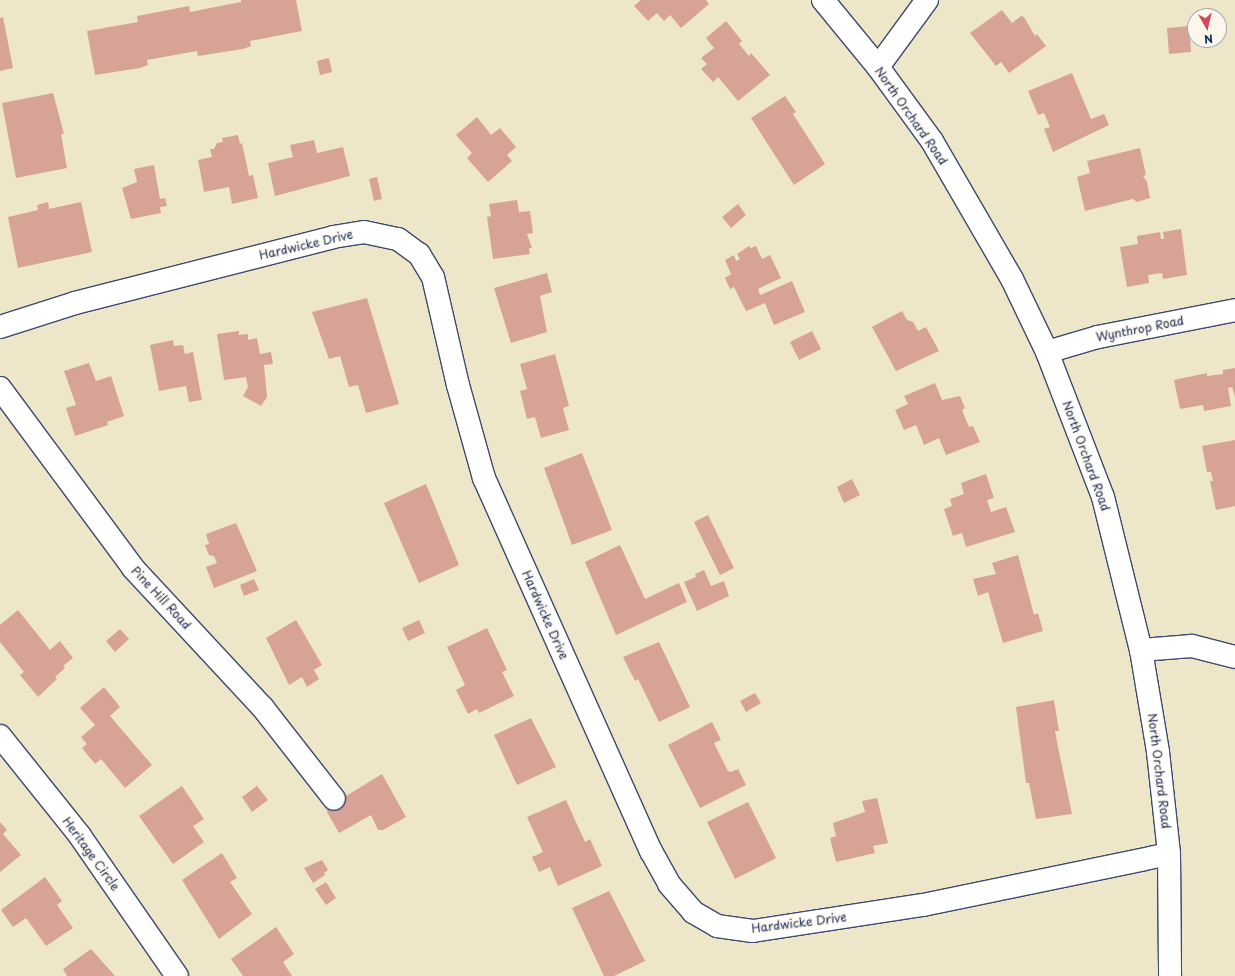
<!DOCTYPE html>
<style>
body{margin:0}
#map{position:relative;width:1235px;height:976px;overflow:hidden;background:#eee6c9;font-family:"Playpen Sans",sans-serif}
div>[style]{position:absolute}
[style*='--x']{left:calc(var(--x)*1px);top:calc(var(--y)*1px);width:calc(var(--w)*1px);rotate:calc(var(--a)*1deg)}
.building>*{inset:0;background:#d8a397}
.roads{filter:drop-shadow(1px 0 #3b4a6e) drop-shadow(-1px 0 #3b4a6e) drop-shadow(0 1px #3b4a6e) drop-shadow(0 -1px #3b4a6e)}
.minor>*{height:22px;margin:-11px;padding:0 11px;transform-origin:11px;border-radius:11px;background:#fff}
span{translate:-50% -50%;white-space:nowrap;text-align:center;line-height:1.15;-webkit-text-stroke:3px #fbf7ec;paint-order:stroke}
.street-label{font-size:12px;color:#1b2f5e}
.north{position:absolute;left:1187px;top:8px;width:40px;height:40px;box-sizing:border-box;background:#fbf7ec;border:1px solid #a1a7b3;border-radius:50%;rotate:172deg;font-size:11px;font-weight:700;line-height:16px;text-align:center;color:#1b2f5e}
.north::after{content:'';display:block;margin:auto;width:14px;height:18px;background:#d1495b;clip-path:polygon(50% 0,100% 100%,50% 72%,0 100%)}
</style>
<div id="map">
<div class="building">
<div style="clip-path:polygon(241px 0,296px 0,302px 31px,250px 41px,251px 46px,243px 49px,198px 56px,197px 51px,147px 60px,148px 65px,140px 68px,95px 75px,87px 31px,138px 22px,137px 16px,189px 6px,190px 12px,241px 2px)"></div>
<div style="clip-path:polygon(641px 0,706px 0,709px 4px,681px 28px,670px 15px,664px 21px,657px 13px,648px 21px,634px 6px)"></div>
<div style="clip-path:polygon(1002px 10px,1012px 23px,1021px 16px,1024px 17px,1035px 36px,1037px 34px,1046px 46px,1009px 73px,1001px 62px,996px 66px,970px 33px)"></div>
<div style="clip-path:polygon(3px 17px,13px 68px,0 71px,0 18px)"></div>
<div style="clip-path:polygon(726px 21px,742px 41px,739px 44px,749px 56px,751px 53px,770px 75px,738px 101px,718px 77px,713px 82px,701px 69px,707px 64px,701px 58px,714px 48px,706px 38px)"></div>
<div style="clip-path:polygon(1189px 26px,1191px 52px,1169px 54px,1167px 28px)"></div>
<div style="clip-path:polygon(329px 58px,332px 72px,320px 75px,317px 61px)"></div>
<div style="clip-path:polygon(1072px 73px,1091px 119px,1104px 114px,1109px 125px,1053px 152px,1044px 129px,1050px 127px,1044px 113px,1038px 115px,1028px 91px)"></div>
<div style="clip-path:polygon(53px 93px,64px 134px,61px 134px,67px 168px,16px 178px,2px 103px)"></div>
<div style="clip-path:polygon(785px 96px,796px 112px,793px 114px,825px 164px,794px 185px,751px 118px)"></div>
<div style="clip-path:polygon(477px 117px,491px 135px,500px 128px,516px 147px,507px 155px,512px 161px,488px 182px,467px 158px,472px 153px,456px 135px)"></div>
<div style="clip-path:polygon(238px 135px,240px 144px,242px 143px,249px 176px,253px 175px,258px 198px,232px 204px,229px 187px,204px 192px,198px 160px,212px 157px,210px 149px,214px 149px,217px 143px,223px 142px,222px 138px)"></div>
<div style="clip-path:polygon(314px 140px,317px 153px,343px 147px,350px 176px,275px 196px,268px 163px,293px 157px,290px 145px)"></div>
<div style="clip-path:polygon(1140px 148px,1146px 175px,1143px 176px,1147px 182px,1150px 198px,1137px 202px,1133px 199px,1085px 211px,1077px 177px,1090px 173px,1087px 161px)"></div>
<div style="clip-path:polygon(154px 165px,160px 199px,165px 198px,167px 206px,160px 207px,161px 213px,131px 219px,122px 188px,137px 182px,134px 169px)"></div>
<div style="clip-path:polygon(377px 177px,382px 199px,374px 201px,369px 179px)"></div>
<div style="clip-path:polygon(517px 200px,519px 212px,530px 211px,533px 233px,527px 234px,532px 248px,529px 248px,530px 254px,493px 259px,487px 217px,491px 216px,489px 204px)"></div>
<div style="clip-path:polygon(48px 202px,49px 209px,81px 202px,92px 252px,18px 268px,8px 217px,38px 210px,37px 205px)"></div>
<div style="clip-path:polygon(738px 204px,746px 215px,731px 228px,722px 217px)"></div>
<div style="clip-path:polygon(1181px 229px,1187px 275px,1163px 279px,1162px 273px,1148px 275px,1149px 283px,1127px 287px,1120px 247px,1138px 244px,1137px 236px,1160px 232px,1161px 239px,1164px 239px,1163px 232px)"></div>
<div style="clip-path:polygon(749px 246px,751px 248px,756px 246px,762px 259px,770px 255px,781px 278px,758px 289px,760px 295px,792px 281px,805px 312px,774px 325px,765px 303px,746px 311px,734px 287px,730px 289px,725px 278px,731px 274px,725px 260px,734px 255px,736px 261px,740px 259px,737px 254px)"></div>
<div style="clip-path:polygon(547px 273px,552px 292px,540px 296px,547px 332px,511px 343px,494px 288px)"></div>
<div style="clip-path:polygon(367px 298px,399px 404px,366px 413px,358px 385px,349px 387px,340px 356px,329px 359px,312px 312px)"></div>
<div style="clip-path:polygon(902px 311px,907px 320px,913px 322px,918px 331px,926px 327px,939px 351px,896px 371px,872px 327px)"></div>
<div style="clip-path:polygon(239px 331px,239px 335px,248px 334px,248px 340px,257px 338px,260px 354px,271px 352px,273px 364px,264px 365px,267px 397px,261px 406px,243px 396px,248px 387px,246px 377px,224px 380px,217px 334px)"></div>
<div style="clip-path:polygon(812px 331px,821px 349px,799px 360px,790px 342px)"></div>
<div style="clip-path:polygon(173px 340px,174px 346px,183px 345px,185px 354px,193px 352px,202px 400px,189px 402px,186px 386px,159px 391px,150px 345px)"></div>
<div style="clip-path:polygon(555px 354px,569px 406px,563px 408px,569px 430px,541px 438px,535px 417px,527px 419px,520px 391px,527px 389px,520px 364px)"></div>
<div style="clip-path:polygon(89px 363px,96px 381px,111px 376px,124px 416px,107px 422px,108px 425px,75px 436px,66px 408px,76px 405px,64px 371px)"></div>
<div style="clip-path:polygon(1235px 368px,1235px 397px,1232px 387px,1228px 388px,1231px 406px,1204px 411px,1203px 405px,1180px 409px,1174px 380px,1207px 373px,1207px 376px,1223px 374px,1223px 370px)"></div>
<div style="clip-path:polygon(935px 383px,942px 400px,960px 396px,965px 408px,962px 410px,969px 427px,973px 426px,980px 442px,946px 455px,939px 438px,924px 445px,916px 425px,904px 430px,895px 410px,908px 404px,904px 396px)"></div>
<div style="clip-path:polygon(1235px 440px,1235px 506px,1216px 510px,1210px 481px,1213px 481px,1211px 472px,1207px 472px,1202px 446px)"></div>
<div style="clip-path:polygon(582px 453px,612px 530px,572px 545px,544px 468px)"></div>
<div style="clip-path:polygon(986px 474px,994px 498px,987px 500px,991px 512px,1006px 507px,1015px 532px,966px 547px,962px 533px,953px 536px,944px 509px,952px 506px,950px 499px,964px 494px,961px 483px)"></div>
<div style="clip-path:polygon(852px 479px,860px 495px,844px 503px,837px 487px)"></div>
<div style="clip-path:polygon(426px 484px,459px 565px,419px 583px,384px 503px)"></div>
<div style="clip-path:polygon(708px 515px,734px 568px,720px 575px,694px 522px)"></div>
<div style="clip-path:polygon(236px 523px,257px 571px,214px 588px,206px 567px,217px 563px,214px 556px,209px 555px,205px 545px,209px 544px,206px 534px)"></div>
<div style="clip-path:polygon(620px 545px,645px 599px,679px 583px,687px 602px,616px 635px,585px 562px)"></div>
<div style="clip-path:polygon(1018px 555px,1034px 615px,1038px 613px,1043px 631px,1003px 643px,988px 592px,978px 596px,973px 579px,996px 574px,992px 563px)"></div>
<div style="clip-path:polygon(704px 570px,711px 586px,724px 581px,729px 596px,697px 611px,684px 582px,696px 577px,695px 574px)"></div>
<div style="clip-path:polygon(254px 579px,259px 590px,244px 596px,240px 585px)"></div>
<div style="clip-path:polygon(18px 610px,50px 650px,60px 641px,73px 658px,63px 666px,65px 668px,55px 677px,57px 679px,38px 697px,20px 675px,24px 672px,0 642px,0 625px)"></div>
<div style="clip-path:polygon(296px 620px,322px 665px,314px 670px,319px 679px,307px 687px,302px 677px,289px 685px,266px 638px)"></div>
<div style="clip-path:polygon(419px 620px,425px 633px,408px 641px,402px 628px)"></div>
<div style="clip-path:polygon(487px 628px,507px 670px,502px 672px,514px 696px,479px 713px,477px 709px,468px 714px,456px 690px,465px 685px,447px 647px)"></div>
<div style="clip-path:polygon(120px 629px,129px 639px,115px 652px,106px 641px)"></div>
<div style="clip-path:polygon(659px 642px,690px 707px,659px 722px,638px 679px,635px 681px,623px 657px)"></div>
<div style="clip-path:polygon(104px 687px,120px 707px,110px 716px,152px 765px,125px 788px,101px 759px,95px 764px,82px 748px,87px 744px,81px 737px,95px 725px,80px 708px)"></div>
<div style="clip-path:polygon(755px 693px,761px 703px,746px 712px,740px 701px)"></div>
<div style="clip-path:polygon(1054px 700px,1059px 731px,1055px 731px,1058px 747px,1072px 814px,1036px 819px,1029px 783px,1026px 783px,1016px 707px)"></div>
<div style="clip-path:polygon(531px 718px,556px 767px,517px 785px,494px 735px)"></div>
<div style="clip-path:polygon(712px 722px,721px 740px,714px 743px,728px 771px,731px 772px,738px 769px,746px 785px,700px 808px,668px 745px)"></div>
<div style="clip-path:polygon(382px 774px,406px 817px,383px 830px,378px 830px,371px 815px,339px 833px,327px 812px,328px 807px)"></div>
<div style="clip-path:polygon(182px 786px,204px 819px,193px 826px,204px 842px,173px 864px,139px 816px)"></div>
<div style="clip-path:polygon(257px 786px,268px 800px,252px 812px,242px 797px)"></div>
<div style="clip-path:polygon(877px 798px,888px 843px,873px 846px,875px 853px,836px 862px,830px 838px,836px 836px,833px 823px,865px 812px,862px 801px)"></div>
<div style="clip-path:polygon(566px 800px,585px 842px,590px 839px,602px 866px,558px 886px,550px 867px,539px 872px,532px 857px,543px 852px,527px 817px)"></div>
<div style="clip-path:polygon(748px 802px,776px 858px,735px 879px,707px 822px)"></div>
<div style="clip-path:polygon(0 822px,7px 830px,3px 834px,21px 855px,0 872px)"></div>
<div style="clip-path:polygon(222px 853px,237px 878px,230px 882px,252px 914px,219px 939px,182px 880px)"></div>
<div style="clip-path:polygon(322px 860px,328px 870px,324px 873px,325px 875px,313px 883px,304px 868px)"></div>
<div style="clip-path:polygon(45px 877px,62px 901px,57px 905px,73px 928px,46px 946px,26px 918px,13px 927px,1px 910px)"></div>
<div style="clip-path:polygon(326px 882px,336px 898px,326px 905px,315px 889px)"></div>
<div style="clip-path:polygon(609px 891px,645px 961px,614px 976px,604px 976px,572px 908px)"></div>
<div style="clip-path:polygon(276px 927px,294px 954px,283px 962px,292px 976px,243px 976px,231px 959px)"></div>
<div style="clip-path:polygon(91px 949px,115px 976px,67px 976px,63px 969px)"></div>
</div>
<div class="roads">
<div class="minor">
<div style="--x:823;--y:0;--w:87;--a:50.6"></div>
<div style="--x:878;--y:67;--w:92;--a:53.9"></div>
<div style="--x:932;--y:141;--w:160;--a:59.9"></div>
<div style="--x:1012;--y:279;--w:81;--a:64.4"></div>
<div style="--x:1047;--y:352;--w:155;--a:68.9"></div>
<div style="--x:1103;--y:497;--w:158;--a:76.1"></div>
<div style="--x:1141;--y:650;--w:103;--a:80.5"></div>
<div style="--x:1158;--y:752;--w:103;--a:83.8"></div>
<div style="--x:1169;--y:854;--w:122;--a:89.5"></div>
<div style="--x:878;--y:67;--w:83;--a:-53.8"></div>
<div style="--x:0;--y:327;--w:79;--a:-17.7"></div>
<div style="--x:75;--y:303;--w:266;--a:-14.3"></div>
<div style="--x:333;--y:237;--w:31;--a:-9"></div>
<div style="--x:364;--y:232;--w:35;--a:12"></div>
<div style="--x:398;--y:239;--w:26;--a:36"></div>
<div style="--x:419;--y:254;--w:27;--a:59"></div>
<div style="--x:433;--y:277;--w:111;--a:77"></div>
<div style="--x:458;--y:385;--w:97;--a:74.4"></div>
<div style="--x:484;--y:478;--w:409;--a:65.9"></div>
<div style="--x:651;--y:851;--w:38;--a:61"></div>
<div style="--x:669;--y:884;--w:37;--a:49"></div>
<div style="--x:693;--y:912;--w:28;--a:30"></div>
<div style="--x:717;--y:926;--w:36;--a:8"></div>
<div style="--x:753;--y:931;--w:172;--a:-8.7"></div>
<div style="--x:923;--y:905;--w:251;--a:-11.7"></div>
<div style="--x:1047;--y:352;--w:53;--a:-16.4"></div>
<div style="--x:1098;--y:337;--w:140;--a:-11.1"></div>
<div style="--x:0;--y:388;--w:224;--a:53.5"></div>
<div style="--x:133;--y:568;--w:191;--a:47.1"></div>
<div style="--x:263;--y:708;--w:115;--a:52"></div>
<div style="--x:1141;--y:650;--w:51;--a:-4.5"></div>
<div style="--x:1192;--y:646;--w:44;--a:14.3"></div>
<div style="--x:0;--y:736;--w:128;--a:51.3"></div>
<div style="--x:80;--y:836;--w:170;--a:55.3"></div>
</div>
</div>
<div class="street-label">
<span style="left:911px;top:116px;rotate:55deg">North Orchard Road</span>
<span style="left:306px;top:245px;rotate:-13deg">Hardwicke Drive</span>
<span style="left:1140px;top:329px;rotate:-11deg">Wynthrop Road</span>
<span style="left:1086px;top:456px;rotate:70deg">North Orchard Road</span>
<span style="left:161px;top:598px;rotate:47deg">Pine Hill Road</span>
<span style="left:545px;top:615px;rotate:66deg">Hardwicke Drive</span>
<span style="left:1159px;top:771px;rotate:83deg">North Orchard Road</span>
<span style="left:91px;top:854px;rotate:54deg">Heritage Circle</span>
<span style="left:799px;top:923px;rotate:-7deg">Hardwicke Drive</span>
</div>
<div class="north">N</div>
</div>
